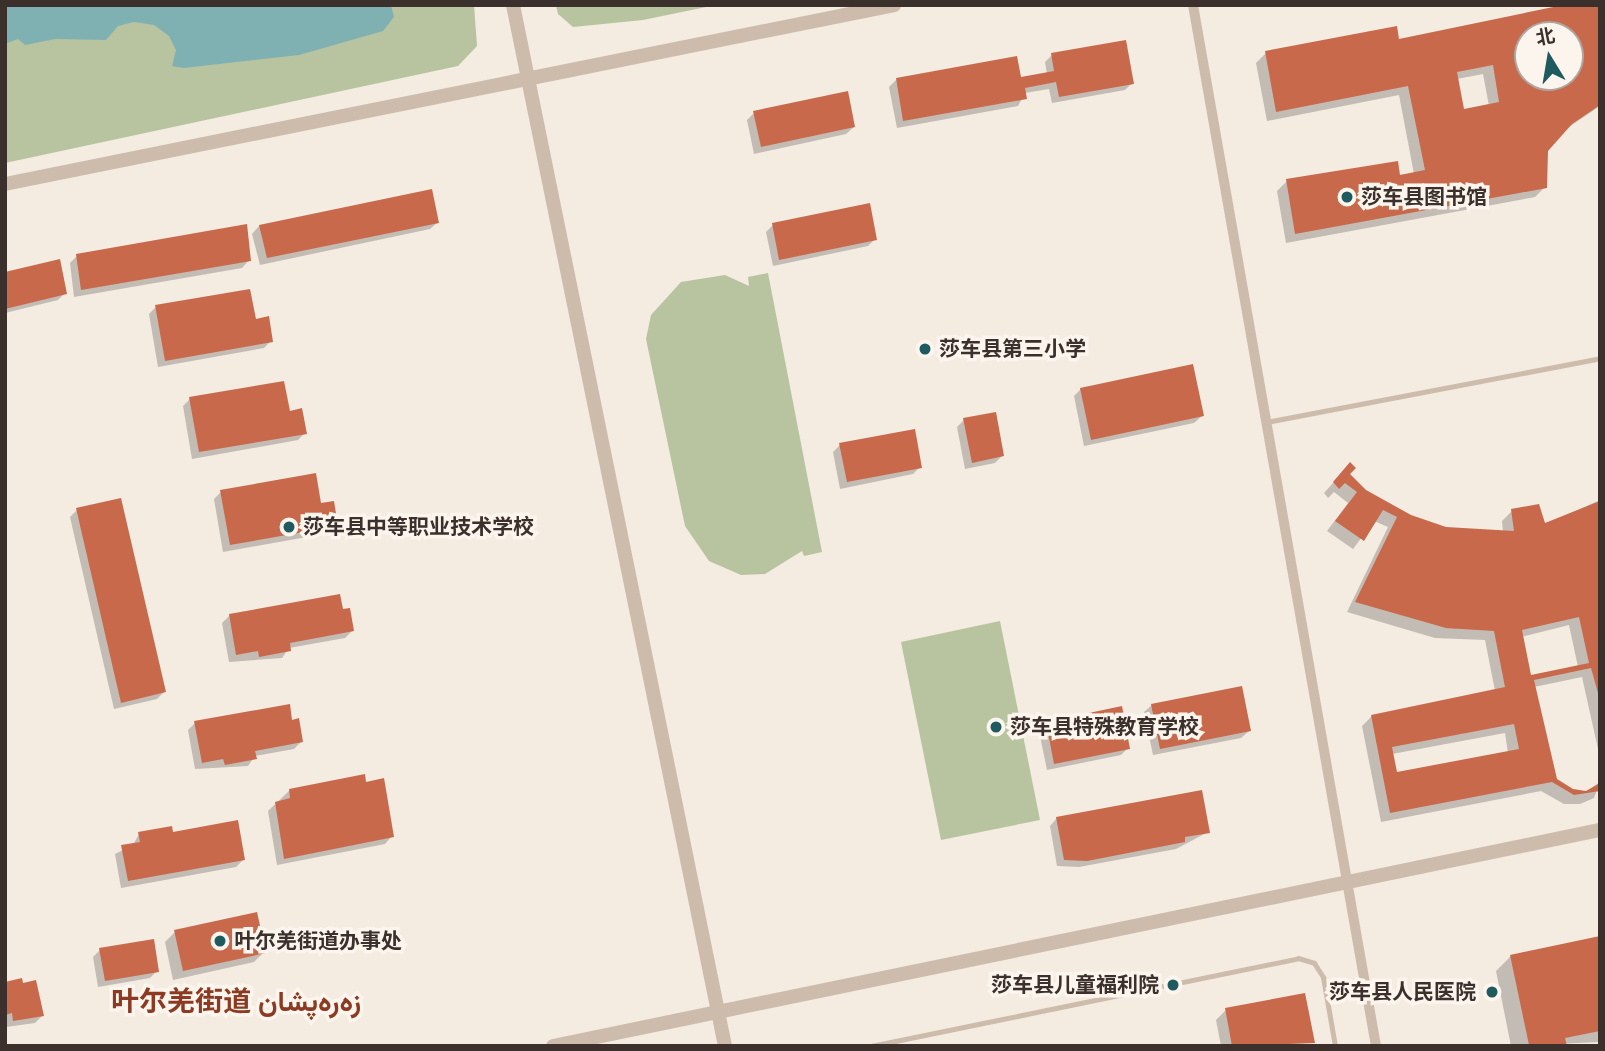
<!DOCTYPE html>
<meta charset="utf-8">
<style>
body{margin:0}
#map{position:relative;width:1605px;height:1051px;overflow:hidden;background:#f4ebe1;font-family:Karla,Vazirmatn,"Noto Sans SC",sans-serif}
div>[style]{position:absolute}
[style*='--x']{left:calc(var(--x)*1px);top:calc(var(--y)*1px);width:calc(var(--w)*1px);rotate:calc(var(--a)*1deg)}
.green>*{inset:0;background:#b8c4a0}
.water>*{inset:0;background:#7fb0b2}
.shadow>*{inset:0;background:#0003}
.building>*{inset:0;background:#c8694b}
.service>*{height:5px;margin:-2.5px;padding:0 2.5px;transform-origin:2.5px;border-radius:2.5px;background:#cdbbac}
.minor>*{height:10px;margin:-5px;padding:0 5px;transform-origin:5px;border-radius:5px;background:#cdbbac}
.tertiary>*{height:14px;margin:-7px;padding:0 7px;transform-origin:7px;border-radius:7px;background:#cdbbac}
.dots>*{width:19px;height:19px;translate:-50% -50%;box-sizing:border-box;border:4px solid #fbf5ee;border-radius:50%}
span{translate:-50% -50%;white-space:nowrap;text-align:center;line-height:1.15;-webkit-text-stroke:7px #fbf5ee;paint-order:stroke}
.poi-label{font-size:21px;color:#3b302b;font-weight:700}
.left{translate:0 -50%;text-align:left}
.right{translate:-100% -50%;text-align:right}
.district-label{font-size:28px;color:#8c3b22;font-weight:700}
.frame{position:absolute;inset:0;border:7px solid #3b302b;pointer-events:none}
.north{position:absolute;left:1514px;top:21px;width:70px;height:70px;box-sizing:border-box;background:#fbf5ee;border:2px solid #aea6a0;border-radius:50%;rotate:349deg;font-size:19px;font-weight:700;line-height:28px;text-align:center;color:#3b302b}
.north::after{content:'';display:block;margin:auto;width:24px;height:32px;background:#1f5a5e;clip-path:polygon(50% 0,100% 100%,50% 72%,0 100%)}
</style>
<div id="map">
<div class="green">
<div style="clip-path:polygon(5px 5px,474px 5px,477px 46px,458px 66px,5px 163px)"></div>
<div style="clip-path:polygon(556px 5px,716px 5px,643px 20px,573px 27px,558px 14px)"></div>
<div style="clip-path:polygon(768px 273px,822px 552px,804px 556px,802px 551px,765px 574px,741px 575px,709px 561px,685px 526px,646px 339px,651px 315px,681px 282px,725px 275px,749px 286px,748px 277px)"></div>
<div style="clip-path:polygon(1000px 621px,1040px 820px,941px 840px,901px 642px)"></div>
</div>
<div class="water">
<div style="clip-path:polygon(5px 5px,391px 5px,394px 17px,383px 31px,299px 55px,184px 68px,172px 66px,176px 50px,169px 36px,154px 25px,134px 22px,118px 26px,106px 40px,55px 39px,25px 45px,18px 39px,5px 44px)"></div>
</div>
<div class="shadow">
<div style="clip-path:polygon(evenodd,1600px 5px,1600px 106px,1563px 131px,1546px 151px,1545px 187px,1535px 197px,1286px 243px,1277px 191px,1287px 181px,1414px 174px,1399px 95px,1267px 121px,1256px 63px,1266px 53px,1398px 41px,1600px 5px,1528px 35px,1570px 35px,1570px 77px,1528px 77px,1528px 35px,1600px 5px,1483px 74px,1489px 106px,1462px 111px,1457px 79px,1483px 74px)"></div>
<div style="clip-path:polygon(1052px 55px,1132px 83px,1125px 90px,1052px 103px,1049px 89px,1025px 93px,1018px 106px,897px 128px,889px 87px,896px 80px,1020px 79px,1047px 74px,1045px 62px)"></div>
<div style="clip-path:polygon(754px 113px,854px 127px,846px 134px,754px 154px,747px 120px)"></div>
<div style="clip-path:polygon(438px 222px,430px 229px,260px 265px,252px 234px,259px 226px)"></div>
<div style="clip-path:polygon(773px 225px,875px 239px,868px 246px,773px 266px,766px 232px)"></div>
<div style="clip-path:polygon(77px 256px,249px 260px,242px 268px,74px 297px,70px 263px)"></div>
<div style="clip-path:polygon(5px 274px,65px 293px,58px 300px,5px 313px)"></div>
<div style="clip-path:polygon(156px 307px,254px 321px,271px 341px,264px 348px,158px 367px,149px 314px)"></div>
<div style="clip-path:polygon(1081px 389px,1202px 416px,1194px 423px,1084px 446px,1074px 396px)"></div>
<div style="clip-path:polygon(190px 399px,288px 413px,305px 433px,298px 440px,192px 459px,183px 406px)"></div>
<div style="clip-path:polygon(964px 420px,1002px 456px,995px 463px,965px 469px,957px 427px)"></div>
<div style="clip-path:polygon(840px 445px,920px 467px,913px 474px,840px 489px,833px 452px)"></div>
<div style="clip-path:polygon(evenodd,1341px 474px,1348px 474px,1365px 492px,1411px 516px,1446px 528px,1503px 532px,1502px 521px,1512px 511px,1544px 525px,1600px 500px,1600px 758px,1582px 677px,1534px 687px,1556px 780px,1573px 791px,1586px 792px,1600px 782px,1594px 798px,1580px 804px,1564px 804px,1541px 791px,1381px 822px,1362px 726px,1372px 716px,1495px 691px,1485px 640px,1435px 638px,1347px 612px,1388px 527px,1374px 521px,1353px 549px,1327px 531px,1348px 503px,1334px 492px,1328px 498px,1324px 493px,1341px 474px,1569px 625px,1578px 667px,1529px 677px,1521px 637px,1569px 625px,1341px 474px,1505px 733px,1508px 753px,1396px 774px,1392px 754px,1505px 733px)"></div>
<div style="clip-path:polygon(221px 492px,319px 505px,336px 526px,329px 533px,223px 552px,214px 499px)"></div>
<div style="clip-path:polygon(77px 510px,164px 692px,157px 699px,114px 709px,70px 517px)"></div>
<div style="clip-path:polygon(342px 611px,352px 631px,345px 638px,289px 648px,282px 658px,229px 662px,222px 623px,229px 616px)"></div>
<div style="clip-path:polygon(1152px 705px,1249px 731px,1241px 738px,1153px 755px,1144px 712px)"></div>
<div style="clip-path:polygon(291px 722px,302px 741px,294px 749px,255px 756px,248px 766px,195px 769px,188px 730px,195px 723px)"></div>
<div style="clip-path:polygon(1046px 723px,1128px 748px,1121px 755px,1047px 770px,1039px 731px)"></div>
<div style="clip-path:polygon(365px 784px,392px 836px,385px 844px,277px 865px,268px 811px,290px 790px)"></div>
<div style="clip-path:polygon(1057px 818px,1208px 832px,1176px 849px,1079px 867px,1057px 866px,1050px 826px)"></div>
<div style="clip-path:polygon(139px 834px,171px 834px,243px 860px,236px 867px,121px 888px,115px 854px,133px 845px)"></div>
<div style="clip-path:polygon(175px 932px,264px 952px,254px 962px,173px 980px,165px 942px)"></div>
<div style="clip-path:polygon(1600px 938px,1600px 1042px,1511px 1046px,1496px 971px,1511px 956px)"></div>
<div style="clip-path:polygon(100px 950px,157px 971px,150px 978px,98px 987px,93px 957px)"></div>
<div style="clip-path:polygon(5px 984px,42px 1016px,35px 1023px,6px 1027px)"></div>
<div style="clip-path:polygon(1226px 1010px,1313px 1042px,1221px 1046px,1216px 1020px)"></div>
</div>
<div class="building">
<div style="clip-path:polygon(evenodd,1563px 5px,1600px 5px,1600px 105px,1572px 124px,1548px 151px,1547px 188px,1295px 234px,1286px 179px,1398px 161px,1400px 175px,1425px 170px,1408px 86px,1276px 112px,1265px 51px,1397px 26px,1399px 39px,1563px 5px,1528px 35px,1570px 35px,1570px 77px,1528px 77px,1528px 35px,1563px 5px,1493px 65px,1499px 102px,1464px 109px,1457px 72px,1493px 65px)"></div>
<div style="clip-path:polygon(1126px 40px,1134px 84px,1059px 97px,1056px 82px,1025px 88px,1027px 99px,903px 121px,896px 78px,1017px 56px,1021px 77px,1054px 71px,1051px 53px)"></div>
<div style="clip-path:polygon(848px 91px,855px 127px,761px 147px,753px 111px)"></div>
<div style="clip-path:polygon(432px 189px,439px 223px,267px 258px,259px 225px)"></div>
<div style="clip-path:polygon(870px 203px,877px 240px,779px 260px,772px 223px)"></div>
<div style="clip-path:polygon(247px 224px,251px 261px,81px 290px,76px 254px)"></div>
<div style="clip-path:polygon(60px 259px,67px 294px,5px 309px,5px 272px)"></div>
<div style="clip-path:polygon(250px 289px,256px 319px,269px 316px,273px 342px,165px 361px,155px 305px)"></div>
<div style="clip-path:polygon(1193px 364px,1204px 416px,1091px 440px,1080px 388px)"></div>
<div style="clip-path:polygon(284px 381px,290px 411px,302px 408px,307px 434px,199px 452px,189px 397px)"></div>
<div style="clip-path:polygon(996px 412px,1004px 456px,972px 463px,963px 418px)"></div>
<div style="clip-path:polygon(915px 429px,922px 468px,847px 482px,839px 443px)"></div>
<div style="clip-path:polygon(evenodd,1350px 462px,1356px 468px,1350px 474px,1366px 490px,1411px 515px,1446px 527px,1514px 531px,1511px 509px,1539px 504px,1545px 523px,1600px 501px,1600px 700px,1591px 668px,1534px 680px,1557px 779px,1573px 789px,1586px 791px,1600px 783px,1600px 791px,1574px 795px,1552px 782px,1390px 813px,1371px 715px,1505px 687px,1494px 631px,1446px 628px,1355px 602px,1397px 517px,1383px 510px,1364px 541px,1335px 521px,1357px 492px,1345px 483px,1339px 489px,1333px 482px,1350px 462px,1579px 617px,1589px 663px,1531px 675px,1522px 630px,1579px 617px,1350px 462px,1514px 724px,1519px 749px,1397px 772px,1392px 747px,1514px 724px)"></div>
<div style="clip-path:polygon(316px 473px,321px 503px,334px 501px,338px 526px,230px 545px,220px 490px)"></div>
<div style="clip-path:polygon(121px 498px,166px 692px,121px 703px,76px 508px)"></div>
<div style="clip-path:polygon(340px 594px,343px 609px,350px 608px,354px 631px,290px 643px,291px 651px,259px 657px,258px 651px,236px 655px,229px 614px)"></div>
<div style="clip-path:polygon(1242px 686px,1251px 731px,1160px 749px,1151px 704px)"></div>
<div style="clip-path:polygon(290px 704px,292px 720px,299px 718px,303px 742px,255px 751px,257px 759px,225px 765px,223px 759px,202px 763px,194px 721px)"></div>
<div style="clip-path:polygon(1122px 706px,1130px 749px,1054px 764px,1046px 722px)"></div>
<div style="clip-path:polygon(365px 774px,366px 782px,384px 778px,394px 837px,284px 859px,275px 802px,290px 798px,289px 789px)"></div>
<div style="clip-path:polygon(1202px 790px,1210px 833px,1185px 837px,1185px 842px,1087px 861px,1064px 860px,1056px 817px)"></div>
<div style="clip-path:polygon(238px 820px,245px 860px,128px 881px,121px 845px,140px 842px,138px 832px,172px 826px,173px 832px)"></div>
<div style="clip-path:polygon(257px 912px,266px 953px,183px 971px,174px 930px)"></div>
<div style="clip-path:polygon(1600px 936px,1600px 1031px,1565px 1038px,1567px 1046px,1529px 1045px,1510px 955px)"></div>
<div style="clip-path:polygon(154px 939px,159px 972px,105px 981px,99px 948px)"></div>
<div style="clip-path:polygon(22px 978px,23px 983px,36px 980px,44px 1016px,13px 1021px,12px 1013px,5px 1015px,5px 982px)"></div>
<div style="clip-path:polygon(1305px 993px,1315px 1043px,1232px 1046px,1225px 1008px)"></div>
</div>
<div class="service">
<div style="--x:1266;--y:422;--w:340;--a:-10.8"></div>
<div style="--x:871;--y:1046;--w:436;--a:-11.6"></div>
<div style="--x:1298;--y:958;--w:17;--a:17"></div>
<div style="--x:1314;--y:963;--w:17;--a:57"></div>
<div style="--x:1323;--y:977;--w:70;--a:80.1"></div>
</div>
<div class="minor">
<div style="--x:1193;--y:5;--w:1057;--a:80.03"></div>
</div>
<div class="tertiary">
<div style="--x:513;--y:5;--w:1062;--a:78.49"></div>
<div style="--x:5;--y:184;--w:907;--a:-11.38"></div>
<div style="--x:553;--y:1046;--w:1069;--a:-11.66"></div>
</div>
<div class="dots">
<div style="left:1347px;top:197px;background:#1f5a5e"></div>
<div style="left:925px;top:349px;background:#1f5a5e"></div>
<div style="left:289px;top:527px;background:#1f5a5e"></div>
<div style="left:996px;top:727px;background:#1f5a5e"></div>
<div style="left:220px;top:941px;background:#1f5a5e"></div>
<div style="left:1173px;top:985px;background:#1f5a5e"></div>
<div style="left:1492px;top:992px;background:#1f5a5e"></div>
</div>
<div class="poi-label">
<span class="left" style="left:1361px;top:197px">莎车县图书馆</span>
<span class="left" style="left:939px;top:349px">莎车县第三小学</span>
<span class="left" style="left:303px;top:527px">莎车县中等职业技术学校</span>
<span class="left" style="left:1010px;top:727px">莎车县特殊教育学校</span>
<span class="left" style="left:234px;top:941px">叶尔羌街道办事处</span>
<span class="right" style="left:1159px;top:985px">莎车县儿童福利院</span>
<span class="right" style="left:1476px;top:992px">莎车县人民医院</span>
</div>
<div class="district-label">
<span style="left:236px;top:1002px">叶尔羌街道 زەرەپشان</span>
</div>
<div class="frame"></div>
<div class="north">北</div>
</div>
